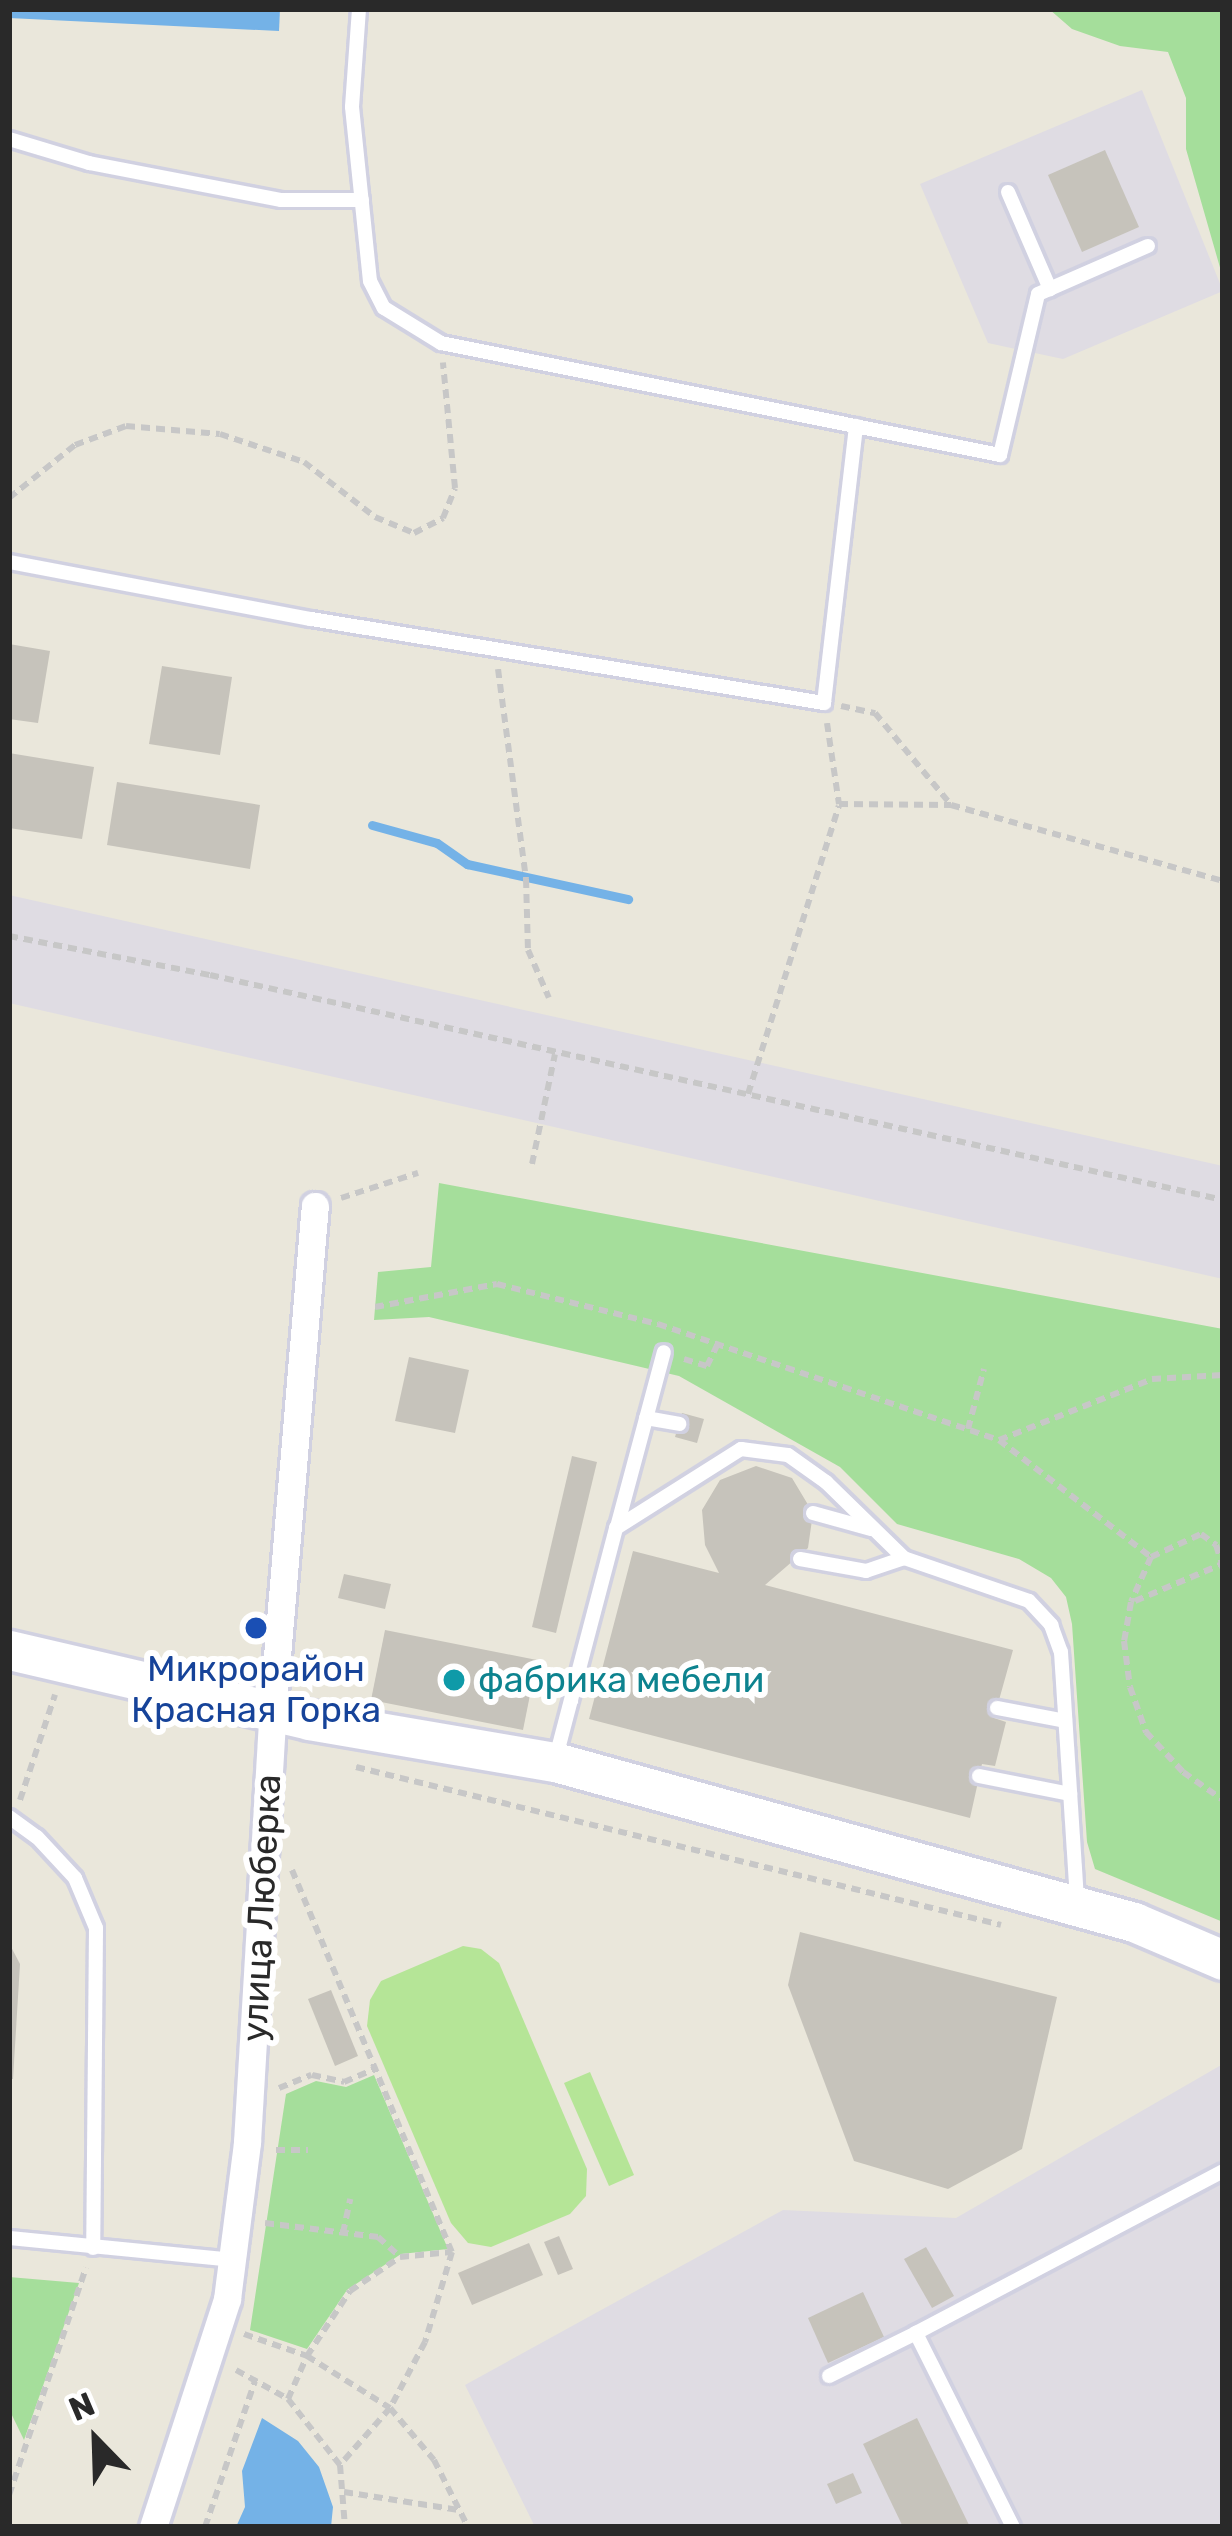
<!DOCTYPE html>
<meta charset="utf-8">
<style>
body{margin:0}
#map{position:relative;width:1232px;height:2536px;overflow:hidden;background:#eae7db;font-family:Rubik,sans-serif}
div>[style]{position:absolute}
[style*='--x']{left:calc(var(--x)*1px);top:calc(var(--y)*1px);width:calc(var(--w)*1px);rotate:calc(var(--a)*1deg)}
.industrial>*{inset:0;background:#dfdce3}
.green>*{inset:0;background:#a5de9b}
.pitch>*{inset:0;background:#b5e597}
.water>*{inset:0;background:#74b2e7}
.stream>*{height:9px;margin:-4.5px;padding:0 4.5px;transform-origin:4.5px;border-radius:4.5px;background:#74b2e7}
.building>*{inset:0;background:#c6c3bb}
.path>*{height:6px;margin-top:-3px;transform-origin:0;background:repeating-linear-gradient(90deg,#c7c7c7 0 9px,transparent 0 15px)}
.roads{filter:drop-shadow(3px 0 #d1d1e1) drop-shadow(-3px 0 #d1d1e1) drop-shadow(0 3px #d1d1e1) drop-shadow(0 -3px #d1d1e1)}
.lane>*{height:14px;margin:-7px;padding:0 7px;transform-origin:7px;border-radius:7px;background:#fff}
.street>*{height:27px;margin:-13.5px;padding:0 13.5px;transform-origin:13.5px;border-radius:13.5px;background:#fff}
.secondary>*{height:39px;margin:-19.5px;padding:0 19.5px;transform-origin:19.5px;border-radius:19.5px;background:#fff}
.dots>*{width:33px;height:33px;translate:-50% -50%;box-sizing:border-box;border:6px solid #fff;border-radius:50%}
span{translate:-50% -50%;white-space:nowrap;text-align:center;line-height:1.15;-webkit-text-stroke:12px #fff;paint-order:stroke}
.transit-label{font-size:36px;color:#164399}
.culture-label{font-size:36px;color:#0d838f}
.left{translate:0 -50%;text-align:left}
.street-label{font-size:36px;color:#292929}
.frame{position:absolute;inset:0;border:12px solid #292929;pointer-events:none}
.north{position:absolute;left:36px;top:2380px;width:120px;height:120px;-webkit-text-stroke:9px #fff;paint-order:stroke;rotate:337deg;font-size:33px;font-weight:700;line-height:48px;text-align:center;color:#292929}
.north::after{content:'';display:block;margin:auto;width:42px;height:54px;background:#292929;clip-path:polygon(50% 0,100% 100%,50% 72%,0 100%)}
</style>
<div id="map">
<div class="industrial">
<div style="clip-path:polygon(1142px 90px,1223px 291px,1063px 359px,988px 343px,920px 184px)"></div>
<div style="clip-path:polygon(9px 895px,1223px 1166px,1223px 1279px,9px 1003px)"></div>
<div style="clip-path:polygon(1223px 2064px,1223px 2527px,535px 2527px,465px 2385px,783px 2210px,956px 2218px)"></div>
</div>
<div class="green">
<div style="clip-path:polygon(1049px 9px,1223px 9px,1223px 278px,1186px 149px,1186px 98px,1168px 52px,1120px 46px,1072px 29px)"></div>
<div style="clip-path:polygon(439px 1183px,1223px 1329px,1223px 1922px,1095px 1869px,1087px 1842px,1072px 1624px,1066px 1597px,1051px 1578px,1019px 1559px,897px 1524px,840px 1467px,679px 1376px,429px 1317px,374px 1320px,378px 1272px,431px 1267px)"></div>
<div style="clip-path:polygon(374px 2075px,448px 2249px,401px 2254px,347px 2290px,307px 2349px,250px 2330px,286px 2094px,316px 2081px,346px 2087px)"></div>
<div style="clip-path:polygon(9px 2277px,79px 2283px,24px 2440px,9px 2409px)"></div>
</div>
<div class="pitch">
<div style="clip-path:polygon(463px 1946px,481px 1949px,499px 1963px,587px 2169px,586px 2196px,570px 2214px,491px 2247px,468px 2243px,451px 2223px,367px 2026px,370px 2000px,381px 1981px)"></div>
<div style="clip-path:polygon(590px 2072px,634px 2175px,609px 2186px,564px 2083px)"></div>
</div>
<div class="water">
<div style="clip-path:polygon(9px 9px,280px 9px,279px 31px,9px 18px)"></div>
<div style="clip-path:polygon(262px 2418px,298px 2441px,319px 2467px,333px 2507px,331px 2527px,236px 2527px,245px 2507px,242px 2471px)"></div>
</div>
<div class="stream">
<div style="--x:372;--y:825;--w:67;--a:15.5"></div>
<div style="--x:437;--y:843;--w:37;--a:35"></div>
<div style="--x:467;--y:864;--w:165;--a:12.3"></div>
</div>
<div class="building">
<div style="clip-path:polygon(1105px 150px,1139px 227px,1082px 252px,1048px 175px)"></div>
<div style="clip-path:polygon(9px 644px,50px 651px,38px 723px,9px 719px)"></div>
<div style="clip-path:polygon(162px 666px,232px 677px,220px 755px,149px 744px)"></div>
<div style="clip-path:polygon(9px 753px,94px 767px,82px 839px,9px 828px)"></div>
<div style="clip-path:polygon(117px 782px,260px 805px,250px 869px,107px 845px)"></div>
<div style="clip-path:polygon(409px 1357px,469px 1370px,455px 1433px,395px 1421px)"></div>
<div style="clip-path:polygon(682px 1413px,704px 1419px,697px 1443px,675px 1437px)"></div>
<div style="clip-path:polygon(572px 1456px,597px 1462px,556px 1633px,532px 1627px)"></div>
<div style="clip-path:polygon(756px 1466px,792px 1478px,813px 1513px,808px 1548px,765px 1585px,1013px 1650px,994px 1718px,1006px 1722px,995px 1766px,982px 1764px,970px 1818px,589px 1719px,633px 1551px,719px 1573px,705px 1545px,702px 1510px,720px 1480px)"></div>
<div style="clip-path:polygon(344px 1574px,391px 1584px,385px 1609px,338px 1598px)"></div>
<div style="clip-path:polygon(385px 1630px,537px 1660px,523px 1730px,371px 1700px)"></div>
<div style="clip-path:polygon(800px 1932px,1057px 1997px,1022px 2149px,948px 2189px,854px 2161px,788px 1985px)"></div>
<div style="clip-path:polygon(9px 1943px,20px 1964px,13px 2079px,9px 2079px)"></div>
<div style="clip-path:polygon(331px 1990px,358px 2056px,335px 2066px,308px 1999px)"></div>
<div style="clip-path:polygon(559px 2236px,573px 2269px,558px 2275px,544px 2242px)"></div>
<div style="clip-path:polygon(529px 2243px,543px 2275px,472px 2305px,458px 2273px)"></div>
<div style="clip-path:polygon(926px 2247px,954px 2296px,932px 2308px,904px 2259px)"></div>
<div style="clip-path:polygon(863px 2292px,884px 2337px,828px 2363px,808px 2318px)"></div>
<div style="clip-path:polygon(917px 2418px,970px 2527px,903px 2527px,863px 2444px)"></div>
<div style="clip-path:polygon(853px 2473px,862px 2493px,836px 2504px,827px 2484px)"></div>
</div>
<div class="path">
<div style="--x:9;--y:498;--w:85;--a:-38.8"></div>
<div style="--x:75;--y:445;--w:54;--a:-20.4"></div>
<div style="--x:126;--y:426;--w:94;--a:4.9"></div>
<div style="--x:220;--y:434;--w:89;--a:18.4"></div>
<div style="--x:304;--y:462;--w:90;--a:37.8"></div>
<div style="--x:375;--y:517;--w:42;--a:22.3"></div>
<div style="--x:414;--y:533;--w:33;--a:-27"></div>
<div style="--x:443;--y:518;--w:32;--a:-68"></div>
<div style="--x:455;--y:488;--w:126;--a:-95.5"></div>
<div style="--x:498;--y:669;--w:212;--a:82.4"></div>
<div style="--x:526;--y:879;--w:71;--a:88.4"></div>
<div style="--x:528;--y:950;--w:52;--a:66.4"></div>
<div style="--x:841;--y:706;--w:35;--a:12"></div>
<div style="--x:875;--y:713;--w:119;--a:50.4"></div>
<div style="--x:951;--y:805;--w:282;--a:15.6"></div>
<div style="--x:827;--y:723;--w:82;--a:81.6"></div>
<div style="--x:839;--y:804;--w:112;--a:0.5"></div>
<div style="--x:9;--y:936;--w:205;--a:11"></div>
<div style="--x:210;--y:975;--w:1038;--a:12.52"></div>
<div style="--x:748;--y:1094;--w:302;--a:-72.5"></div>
<div style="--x:532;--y:1164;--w:112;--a:-78.2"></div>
<div style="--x:341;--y:1198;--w:81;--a:-18"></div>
<div style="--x:375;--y:1307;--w:124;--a:-10.7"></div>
<div style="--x:497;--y:1284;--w:166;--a:14"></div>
<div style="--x:658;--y:1324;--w:360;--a:18.8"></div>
<div style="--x:999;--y:1440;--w:192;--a:37.6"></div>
<div style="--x:1151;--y:1557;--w:49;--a:114"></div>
<div style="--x:1131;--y:1602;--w:40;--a:100"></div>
<div style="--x:1124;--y:1641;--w:46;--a:82.6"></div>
<div style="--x:1130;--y:1687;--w:48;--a:70.4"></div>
<div style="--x:1146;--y:1732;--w:54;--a:47.2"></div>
<div style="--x:1183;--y:1772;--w:49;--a:35"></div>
<div style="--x:684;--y:1359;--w:24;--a:17"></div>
<div style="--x:707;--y:1366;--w:25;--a:-64"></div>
<div style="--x:968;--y:1429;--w:62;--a:-75.1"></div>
<div style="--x:999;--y:1440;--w:165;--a:-21.7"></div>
<div style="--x:1152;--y:1379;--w:71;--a:-3.2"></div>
<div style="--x:1151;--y:1557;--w:55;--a:-24.7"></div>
<div style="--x:1201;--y:1534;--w:19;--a:36"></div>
<div style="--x:1216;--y:1545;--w:19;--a:72"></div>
<div style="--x:1135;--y:1601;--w:95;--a:-23"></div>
<div style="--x:356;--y:1767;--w:664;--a:13.76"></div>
<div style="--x:20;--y:1800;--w:111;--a:-71.6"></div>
<div style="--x:292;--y:1870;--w:414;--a:67.3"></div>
<div style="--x:452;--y:2252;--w:94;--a:106.7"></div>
<div style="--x:425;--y:2342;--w:75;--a:117.9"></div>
<div style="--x:390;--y:2408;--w:76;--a:131.3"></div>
<div style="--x:279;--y:2088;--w:35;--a:-22"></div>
<div style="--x:312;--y:2075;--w:33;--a:12"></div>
<div style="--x:344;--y:2082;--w:34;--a:-23"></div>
<div style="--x:276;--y:2150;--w:32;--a:0"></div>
<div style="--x:265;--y:2223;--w:114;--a:7.1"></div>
<div style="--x:378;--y:2237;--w:30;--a:42"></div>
<div style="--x:343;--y:2233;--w:35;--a:-78"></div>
<div style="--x:244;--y:2334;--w:67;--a:19.2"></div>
<div style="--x:307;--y:2356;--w:98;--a:32.1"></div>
<div style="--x:390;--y:2408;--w:68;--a:49.8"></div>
<div style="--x:434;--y:2460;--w:75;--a:63.1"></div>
<div style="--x:236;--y:2370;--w:60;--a:29.1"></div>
<div style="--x:288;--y:2399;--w:84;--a:51.8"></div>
<div style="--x:340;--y:2465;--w:62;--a:85.4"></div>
<div style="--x:288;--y:2399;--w:47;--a:-66.2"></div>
<div style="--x:307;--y:2356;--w:78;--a:-56.5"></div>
<div style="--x:350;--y:2291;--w:60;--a:-34.2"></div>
<div style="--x:400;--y:2257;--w:51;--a:-5.6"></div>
<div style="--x:344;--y:2492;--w:116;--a:8.9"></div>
<div style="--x:9;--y:2495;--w:240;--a:-71.3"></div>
<div style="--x:205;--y:2527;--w:154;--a:-71.1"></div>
</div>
<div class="roads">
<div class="lane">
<div style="--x:359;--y:9;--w:98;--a:94.1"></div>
<div style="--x:352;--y:107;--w:175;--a:84.1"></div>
<div style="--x:370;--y:281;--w:30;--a:63"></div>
<div style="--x:384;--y:308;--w:67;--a:31.6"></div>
<div style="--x:441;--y:343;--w:570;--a:11.33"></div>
<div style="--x:1000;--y:455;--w:165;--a:-76.7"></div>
<div style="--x:1038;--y:294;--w:120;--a:-23.6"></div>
<div style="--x:9;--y:139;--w:84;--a:16.7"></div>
<div style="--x:89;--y:163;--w:196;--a:10.9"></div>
<div style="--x:281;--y:200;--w:81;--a:0"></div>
<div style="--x:1008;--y:192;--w:106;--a:66.6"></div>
<div style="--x:9;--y:562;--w:307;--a:10.7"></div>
<div style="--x:311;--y:619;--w:520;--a:9.3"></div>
<div style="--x:824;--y:703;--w:279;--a:-83.4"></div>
<div style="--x:646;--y:1418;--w:34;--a:10"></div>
<div style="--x:813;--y:1513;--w:60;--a:15.4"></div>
<div style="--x:617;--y:1527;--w:181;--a:-75"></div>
<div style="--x:800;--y:1559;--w:67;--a:10.3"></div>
<div style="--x:866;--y:1571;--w:40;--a:-18.9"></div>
<div style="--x:997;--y:1708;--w:69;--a:10.8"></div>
<div style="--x:556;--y:1757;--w:237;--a:-75.3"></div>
<div style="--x:616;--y:1528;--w:148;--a:-32.3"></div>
<div style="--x:741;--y:1449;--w:47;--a:7.3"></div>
<div style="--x:788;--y:1455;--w:47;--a:35.4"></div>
<div style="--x:826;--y:1482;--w:109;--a:44.3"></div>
<div style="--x:904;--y:1558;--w:132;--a:19"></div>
<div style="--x:1029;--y:1601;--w:33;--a:47"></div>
<div style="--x:1051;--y:1625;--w:29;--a:70"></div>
<div style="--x:1061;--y:1652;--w:248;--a:86.3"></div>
<div style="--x:979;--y:1776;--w:93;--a:11.2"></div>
<div style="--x:9;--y:1817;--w:34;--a:36"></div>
<div style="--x:37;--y:1837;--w:56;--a:47.2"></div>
<div style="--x:75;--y:1878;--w:54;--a:67.2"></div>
<div style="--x:96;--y:1928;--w:320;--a:90.5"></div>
<div style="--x:9;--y:2238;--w:224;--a:5.6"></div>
<div style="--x:829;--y:2376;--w:97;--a:-26.3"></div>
<div style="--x:1013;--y:2527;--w:217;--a:-116.6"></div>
<div style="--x:916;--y:2333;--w:347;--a:-27.8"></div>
</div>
<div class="street">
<div style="--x:153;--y:2527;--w:240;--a:-72"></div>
<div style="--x:227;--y:2299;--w:158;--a:-82.7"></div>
<div style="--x:247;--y:2142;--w:451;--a:-86.6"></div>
<div style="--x:274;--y:1692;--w:488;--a:-85.2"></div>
</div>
<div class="secondary">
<div style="--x:9;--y:1650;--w:308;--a:13.1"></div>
<div style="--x:309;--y:1720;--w:250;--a:9.7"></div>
<div style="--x:555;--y:1762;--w:601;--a:15.45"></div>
<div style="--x:1134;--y:1922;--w:97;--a:23.1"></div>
</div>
</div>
<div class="dots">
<div style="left:256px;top:1628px;background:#1a4fb4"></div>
<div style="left:454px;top:1680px;background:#0f9aa8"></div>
</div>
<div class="transit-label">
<span style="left:256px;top:1689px">Микрорайон<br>Красная Горка</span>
</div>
<div class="culture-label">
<span class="left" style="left:478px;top:1680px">фабрика мебели</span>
</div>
<div class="street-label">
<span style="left:261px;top:1908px;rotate:-87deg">улица Люберка</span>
</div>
<div class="frame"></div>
<div class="north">N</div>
</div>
